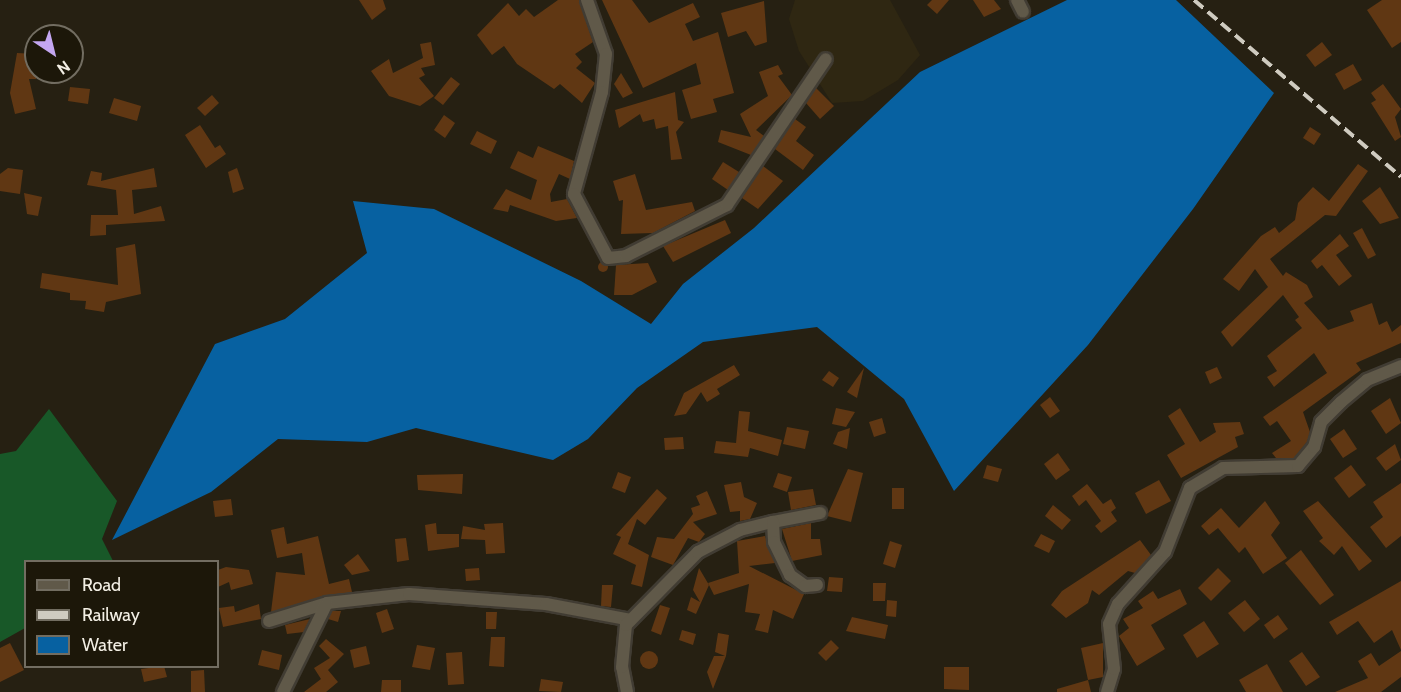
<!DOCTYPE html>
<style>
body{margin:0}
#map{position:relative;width:1401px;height:692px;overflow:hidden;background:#262012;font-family:Cabin,sans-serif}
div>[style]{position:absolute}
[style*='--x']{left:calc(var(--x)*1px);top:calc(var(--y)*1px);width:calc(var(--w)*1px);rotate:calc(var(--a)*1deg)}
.built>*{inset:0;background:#2f2712}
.forest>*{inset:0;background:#185828}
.water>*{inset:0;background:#0761a1}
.building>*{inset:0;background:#603713}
.round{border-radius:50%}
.roads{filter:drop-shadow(2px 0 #413c33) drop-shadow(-2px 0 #413c33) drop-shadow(0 2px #413c33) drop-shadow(0 -2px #413c33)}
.minor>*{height:12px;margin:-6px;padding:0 6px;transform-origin:6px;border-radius:6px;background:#605949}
.rail>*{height:4px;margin-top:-2px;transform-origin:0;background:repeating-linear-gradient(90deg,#cfcbc0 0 12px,transparent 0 18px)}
span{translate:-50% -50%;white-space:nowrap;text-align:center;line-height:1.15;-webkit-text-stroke:5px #1c1709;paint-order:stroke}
.legend{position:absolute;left:24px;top:560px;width:195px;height:108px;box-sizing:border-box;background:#1c1709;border:2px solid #726d61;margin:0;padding:8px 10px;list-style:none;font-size:18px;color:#f3efe5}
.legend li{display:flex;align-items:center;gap:12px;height:30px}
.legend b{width:30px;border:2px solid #726d61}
.north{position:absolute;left:24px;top:24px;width:60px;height:60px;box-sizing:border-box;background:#1c1709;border:2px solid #726d61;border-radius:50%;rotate:145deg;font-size:16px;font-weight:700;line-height:24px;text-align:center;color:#f3efe5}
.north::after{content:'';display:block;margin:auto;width:21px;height:27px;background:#c4a7f1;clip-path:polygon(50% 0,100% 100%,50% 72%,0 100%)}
</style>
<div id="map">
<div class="built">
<div style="clip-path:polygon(795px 0,890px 0,920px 55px,898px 80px,863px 101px,832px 103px,799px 51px,789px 19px)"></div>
</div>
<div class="forest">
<div style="clip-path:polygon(49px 409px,117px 501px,102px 539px,113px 561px,26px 562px,25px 628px,0 642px,0 454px,16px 451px)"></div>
</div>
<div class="water">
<div style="clip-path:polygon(1067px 0,1176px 0,1274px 93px,1193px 209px,1088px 345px,954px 491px,904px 399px,817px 327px,703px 342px,637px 388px,588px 439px,553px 460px,416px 428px,367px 442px,278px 439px,211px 492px,112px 540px,215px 344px,285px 319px,367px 253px,353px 201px,434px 209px,581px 281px,651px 324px,683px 284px,754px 228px,920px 72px)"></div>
</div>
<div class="building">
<div style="clip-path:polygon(359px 0,383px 0,386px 9px,372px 20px)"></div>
<div style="clip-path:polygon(558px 0,579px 0,593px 42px,575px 54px,582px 62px,576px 68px,595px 83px,582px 103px,560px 84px,554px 89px,517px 64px,504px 46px,492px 55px,477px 35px,508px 3px,519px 16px,526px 9px,534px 17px)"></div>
<div style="clip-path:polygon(596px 0,632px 0,649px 23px,693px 3px,700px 17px,685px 24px,693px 41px,718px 32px,734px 93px,713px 99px,717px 112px,691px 119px,682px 90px,701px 84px,696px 63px,643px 88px,602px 0)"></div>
<div style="clip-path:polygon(932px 0,949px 0,937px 14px,927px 5px)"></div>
<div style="clip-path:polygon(973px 0,994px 0,1001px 9px,984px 17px)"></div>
<div style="clip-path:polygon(1382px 0,1401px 0,1401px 42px,1392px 48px,1367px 10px)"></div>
<div style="clip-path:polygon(764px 1px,767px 42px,755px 46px,746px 31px,728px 37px,721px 13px)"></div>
<div style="clip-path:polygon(431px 42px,435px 65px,421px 68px,425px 75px,419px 78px,434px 96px,420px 106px,389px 96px,371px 71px,389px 59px,393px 73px,423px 58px,420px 44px)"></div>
<div style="clip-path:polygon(1322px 42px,1332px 55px,1315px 67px,1306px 55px)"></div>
<div style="clip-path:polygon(17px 53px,36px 54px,36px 79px,29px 79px,36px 109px,15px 114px,10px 93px)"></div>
<div style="clip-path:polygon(1353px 64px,1362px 80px,1344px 90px,1335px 74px)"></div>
<div style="clip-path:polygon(778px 65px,783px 74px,778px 76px,792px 95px,756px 130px,764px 136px,751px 155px,718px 142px,721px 130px,751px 137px,740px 114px,768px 96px,759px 72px)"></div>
<div style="clip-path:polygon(621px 73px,633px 93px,623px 98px,614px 84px)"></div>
<div style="clip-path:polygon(451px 77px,460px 84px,443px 105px,434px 98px)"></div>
<div style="clip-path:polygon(1383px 84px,1401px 109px,1395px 117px,1401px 137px,1395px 141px,1371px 103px,1376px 100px,1371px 93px)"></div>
<div style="clip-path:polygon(70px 87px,90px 89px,88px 104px,68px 101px)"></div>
<div style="clip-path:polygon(816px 88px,834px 106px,820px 119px,806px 103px)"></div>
<div style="clip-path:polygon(675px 92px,678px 120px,684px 122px,676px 132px,682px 159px,671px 160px,668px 126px,656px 129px,654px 119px,643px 122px,640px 114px,619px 128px,615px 110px)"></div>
<div style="clip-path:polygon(212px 95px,219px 103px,205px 116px,197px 108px)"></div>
<div style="clip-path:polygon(114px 98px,141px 106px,137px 121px,109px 113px)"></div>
<div style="clip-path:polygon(444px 115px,455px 123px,445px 138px,434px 130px)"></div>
<div style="clip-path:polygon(795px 119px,806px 127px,796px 141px,814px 155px,803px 170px,775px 149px)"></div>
<div style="clip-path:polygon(200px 125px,215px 148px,220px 145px,226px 154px,206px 168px,185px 135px)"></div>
<div style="clip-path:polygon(1310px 127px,1321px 134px,1314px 145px,1303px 138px)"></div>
<div style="clip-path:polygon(477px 131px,497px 141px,491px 154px,470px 144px)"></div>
<div style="clip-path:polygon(538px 146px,574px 161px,570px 179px,559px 174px,550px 194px,551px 202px,567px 199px,577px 218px,556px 221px,510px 205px,508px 212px,493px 209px,506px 189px,531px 200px,537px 180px,510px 168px,518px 151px,533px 158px)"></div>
<div style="clip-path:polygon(723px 162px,739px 172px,728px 190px,712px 179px)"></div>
<div style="clip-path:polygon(1358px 164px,1368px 171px,1336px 216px,1325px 215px,1270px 259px,1283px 276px,1286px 272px,1307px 285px,1313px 297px,1304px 303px,1328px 330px,1354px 321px,1350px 311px,1372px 303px,1379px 325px,1387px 321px,1392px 332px,1401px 325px,1401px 343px,1356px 363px,1361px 370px,1303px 412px,1310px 432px,1307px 442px,1294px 458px,1276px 458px,1272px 453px,1291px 441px,1277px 421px,1270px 426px,1263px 417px,1327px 373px,1314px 353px,1274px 387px,1267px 377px,1277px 371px,1267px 356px,1302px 328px,1295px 320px,1299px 317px,1283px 295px,1232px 347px,1221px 332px,1268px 287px,1255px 269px,1239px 291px,1223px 279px,1261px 236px,1275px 227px,1279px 233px,1295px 220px,1298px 203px,1313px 187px,1329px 201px)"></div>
<div style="clip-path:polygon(763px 166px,783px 181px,758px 209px,742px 198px)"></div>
<div style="clip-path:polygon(8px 168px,23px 170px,20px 194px,0 191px,0 174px)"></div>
<div style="clip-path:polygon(154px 168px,157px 187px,132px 190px,134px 214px,161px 206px,165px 221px,106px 225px,106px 235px,90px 236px,91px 215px,118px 215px,116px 190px,87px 185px,91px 171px,102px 173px,101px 181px)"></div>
<div style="clip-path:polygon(237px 168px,244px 189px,233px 193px,228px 172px)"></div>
<div style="clip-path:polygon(635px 174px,646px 210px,692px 202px,695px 211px,653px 233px,621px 234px,623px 200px,619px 201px,613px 181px)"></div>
<div style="clip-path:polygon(1380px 187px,1399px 218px,1380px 224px,1362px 201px)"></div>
<div style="clip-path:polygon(24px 193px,42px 197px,38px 216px,27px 214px)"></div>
<div style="clip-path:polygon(725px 220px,731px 233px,673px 262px,663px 246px)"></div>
<div style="clip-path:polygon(1362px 228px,1376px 255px,1368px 259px,1353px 233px)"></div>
<div style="clip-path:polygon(1340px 234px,1349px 246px,1336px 255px,1352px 276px,1339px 286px,1322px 265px,1317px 269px,1311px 261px)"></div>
<div style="clip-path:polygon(135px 244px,141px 294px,106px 302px,104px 312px,85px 309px,86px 301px,70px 300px,70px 293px,40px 288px,42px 273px,118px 285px,116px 248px)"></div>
<div class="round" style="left:598px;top:262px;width:10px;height:10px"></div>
<div style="clip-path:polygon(648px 263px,657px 282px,632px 295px,614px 295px,616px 265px)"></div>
<div style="clip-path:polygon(734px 365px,740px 375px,717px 389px,720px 394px,707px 402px,701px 392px,686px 414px,674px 416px,684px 393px)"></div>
<div style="clip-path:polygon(1217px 367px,1222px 378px,1210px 384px,1205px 372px)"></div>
<div style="clip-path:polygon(864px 368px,857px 398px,847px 392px)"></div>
<div style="clip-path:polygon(829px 371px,839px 378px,833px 387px,822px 380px)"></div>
<div style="clip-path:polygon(1050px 397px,1060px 411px,1050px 418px,1040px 405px)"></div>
<div style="clip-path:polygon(1390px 398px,1401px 423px,1386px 434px,1371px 411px)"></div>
<div style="clip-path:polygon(836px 408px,855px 412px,846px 427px,832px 424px)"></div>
<div style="clip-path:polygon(1180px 408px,1200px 442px,1216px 432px,1213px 423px,1240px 422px,1244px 434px,1235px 437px,1238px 447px,1181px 478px,1167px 455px,1185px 444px,1168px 416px)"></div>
<div style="clip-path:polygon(739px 411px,750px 412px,748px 431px,782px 440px,778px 456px,750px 448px,748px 457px,714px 453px,716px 441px,736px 443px)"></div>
<div style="clip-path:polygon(882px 418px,886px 433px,874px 437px,869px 422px)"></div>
<div style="clip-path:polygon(787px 427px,809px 431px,805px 449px,783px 444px)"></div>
<div style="clip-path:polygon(850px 428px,847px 449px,833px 444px,838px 432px)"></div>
<div style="clip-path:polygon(1344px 429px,1357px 449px,1343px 458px,1330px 439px)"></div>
<div style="clip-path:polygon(683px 437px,684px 449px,665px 450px,664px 438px)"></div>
<div style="clip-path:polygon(1395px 444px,1401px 460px,1386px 471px,1376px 458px)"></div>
<div style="clip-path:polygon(1058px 453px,1070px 470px,1056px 480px,1044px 464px)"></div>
<div style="clip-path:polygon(987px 465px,1002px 469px,998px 482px,983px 478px)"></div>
<div style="clip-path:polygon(1351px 465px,1366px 485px,1349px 498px,1334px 478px)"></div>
<div style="clip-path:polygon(848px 469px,863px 473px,851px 522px,827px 516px)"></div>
<div style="clip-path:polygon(618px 472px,631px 477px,625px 493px,612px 488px)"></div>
<div style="clip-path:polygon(778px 473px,792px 477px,787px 492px,773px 487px)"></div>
<div style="clip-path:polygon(463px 474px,462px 494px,418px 490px,417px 475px)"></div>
<div style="clip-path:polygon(1159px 480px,1171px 501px,1146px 514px,1135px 493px)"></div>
<div style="clip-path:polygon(741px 482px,744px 497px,757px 503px,750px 519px,740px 521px,740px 511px,730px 512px,724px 485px)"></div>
<div style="clip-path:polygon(1401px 483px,1401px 536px,1386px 548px,1370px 527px,1383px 517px,1373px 502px)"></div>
<div style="clip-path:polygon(1087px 484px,1103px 504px,1111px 499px,1116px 508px,1111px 512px,1117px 521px,1101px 533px,1095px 526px,1101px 521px,1086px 500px,1079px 506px,1072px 496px)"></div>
<div style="clip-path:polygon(892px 488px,904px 488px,904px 509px,892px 509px)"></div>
<div style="clip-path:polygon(657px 489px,667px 498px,645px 525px,637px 519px,628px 544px,649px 555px,642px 587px,631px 584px,636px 565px,613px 554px,621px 537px,616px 535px)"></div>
<div style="clip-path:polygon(813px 489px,816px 505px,791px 510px,788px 492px)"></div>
<div style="clip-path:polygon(707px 491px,717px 514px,693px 522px,705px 534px,699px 542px,688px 538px,673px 565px,651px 557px,657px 537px,674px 539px,693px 514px,691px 508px,700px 505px,696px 496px)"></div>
<div style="clip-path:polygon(231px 499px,233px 515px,215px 517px,213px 501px)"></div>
<div style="clip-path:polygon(1265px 501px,1280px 523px,1271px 535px,1287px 558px,1263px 574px,1245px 547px,1239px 553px,1218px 528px,1209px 535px,1201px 526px,1221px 508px,1239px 528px)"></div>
<div style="clip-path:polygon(1318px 501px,1372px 561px,1359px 571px,1342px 546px,1334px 555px,1319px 541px,1323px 538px,1303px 511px)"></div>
<div style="clip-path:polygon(1053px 505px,1071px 520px,1062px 530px,1045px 516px)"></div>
<div style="clip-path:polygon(436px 523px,437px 534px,459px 534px,459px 547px,428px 551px,425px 525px)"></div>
<div style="clip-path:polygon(503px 523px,505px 553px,486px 554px,485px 540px,461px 539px,463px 526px,485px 530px,484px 524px)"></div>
<div style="clip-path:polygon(811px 523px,811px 539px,820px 539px,822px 555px,792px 561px,782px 529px)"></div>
<div style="clip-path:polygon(284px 527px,287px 544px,318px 536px,329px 584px,349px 579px,352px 592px,271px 612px,276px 572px,305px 575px,302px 553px,277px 558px,271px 530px)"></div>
<div style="clip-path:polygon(1041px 534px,1055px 541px,1049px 553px,1034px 546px)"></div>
<div style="clip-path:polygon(765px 536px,775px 563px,749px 566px,804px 594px,793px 619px,773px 610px,768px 633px,755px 630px,760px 614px,745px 612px,749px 584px,714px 595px,708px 583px,739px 573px,737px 541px)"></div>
<div style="clip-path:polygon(406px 538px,409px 560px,397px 562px,395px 539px)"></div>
<div style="clip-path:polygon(1140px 540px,1151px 555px,1135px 573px,1128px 571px,1099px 595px,1092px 590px,1088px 603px,1066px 618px,1051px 605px,1062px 591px)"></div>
<div style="clip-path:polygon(890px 541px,902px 545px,895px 568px,883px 564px)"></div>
<div style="clip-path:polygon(1301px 550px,1334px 595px,1320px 605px,1285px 563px)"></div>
<div style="clip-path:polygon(358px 554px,370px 571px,352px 575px,344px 565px)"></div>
<div style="clip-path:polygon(226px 567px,249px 570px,253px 584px,231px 590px,229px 582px,218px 587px,218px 570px)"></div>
<div style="clip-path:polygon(479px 568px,480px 580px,466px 581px,465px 569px)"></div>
<div style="clip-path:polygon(699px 568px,709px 585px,696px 614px,687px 610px,691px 597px,700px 602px,693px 590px)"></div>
<div style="clip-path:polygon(1218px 568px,1231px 581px,1211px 601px,1198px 588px)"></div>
<div style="clip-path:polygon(829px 577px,843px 578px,842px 592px,827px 591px)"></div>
<div style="clip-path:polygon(1401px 581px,1401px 650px,1392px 630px,1374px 643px,1358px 621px,1337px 635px,1329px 622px)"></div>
<div style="clip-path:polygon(873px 583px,886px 583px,885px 601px,873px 601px)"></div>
<div style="clip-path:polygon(602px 585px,613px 585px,611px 607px,601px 606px)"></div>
<div style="clip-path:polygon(1180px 589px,1187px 604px,1151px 625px,1165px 649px,1137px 666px,1119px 636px,1129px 628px,1123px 619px,1143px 608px,1138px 601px,1153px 591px,1158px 599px)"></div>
<div style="clip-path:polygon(887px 600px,897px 601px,896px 617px,886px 616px)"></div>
<div style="clip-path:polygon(1245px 600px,1260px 619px,1244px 632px,1228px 613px)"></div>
<div style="clip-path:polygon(259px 604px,261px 619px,223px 627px,219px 608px,234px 606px,235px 612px)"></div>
<div style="clip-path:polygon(660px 605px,670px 608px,661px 635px,651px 631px)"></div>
<div style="clip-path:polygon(387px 609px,394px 629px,382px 633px,376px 613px)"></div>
<div style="clip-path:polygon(332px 611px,341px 611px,338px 622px,328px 619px)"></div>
<div style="clip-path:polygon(486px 612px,497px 612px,496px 629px,486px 629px)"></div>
<div style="clip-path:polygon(1278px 615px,1288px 629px,1274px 639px,1264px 625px)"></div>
<div style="clip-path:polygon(852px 617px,888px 625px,885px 639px,846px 631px)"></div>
<div style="clip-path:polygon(310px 619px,304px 632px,287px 634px,285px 625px)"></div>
<div style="clip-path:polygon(1204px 621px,1219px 644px,1197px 658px,1183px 635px)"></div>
<div style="clip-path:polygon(682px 630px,696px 634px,693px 645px,679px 640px)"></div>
<div style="clip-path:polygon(718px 633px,729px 635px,726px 656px,713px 689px,707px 672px,714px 656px,725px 656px,715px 652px)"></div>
<div style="clip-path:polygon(491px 637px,505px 637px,504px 667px,489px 666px)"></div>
<div style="clip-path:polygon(326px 639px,344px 654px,328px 670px,338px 682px,326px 692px,304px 692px,321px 679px,314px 668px,330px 658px,319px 646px)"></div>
<div style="clip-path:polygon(831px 640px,839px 648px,826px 661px,818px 653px)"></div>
<div style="clip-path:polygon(10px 643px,24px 670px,0 682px,0 648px)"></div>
<div style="clip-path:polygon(1103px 643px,1103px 677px,1088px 680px,1081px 648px)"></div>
<div style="clip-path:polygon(417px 645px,435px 648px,430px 670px,412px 667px)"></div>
<div style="clip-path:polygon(366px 646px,370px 664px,354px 668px,350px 650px)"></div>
<div style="clip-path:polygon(262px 650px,282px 655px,279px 670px,258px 665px)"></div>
<div class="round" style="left:640px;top:651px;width:18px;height:18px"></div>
<div style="clip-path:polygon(1401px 651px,1401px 677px,1381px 692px,1335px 692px,1368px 678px,1358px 661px,1371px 653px,1379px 666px)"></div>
<div style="clip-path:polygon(462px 652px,464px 684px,448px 685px,446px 653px)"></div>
<div style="clip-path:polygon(1302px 652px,1320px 677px,1306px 686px,1289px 661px)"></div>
<div style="clip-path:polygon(1267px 664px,1283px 692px,1246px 692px,1239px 680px)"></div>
<div style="clip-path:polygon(164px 666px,167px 677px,144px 682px,141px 669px)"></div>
<div style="clip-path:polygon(944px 667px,969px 667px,969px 690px,944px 689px)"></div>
<div style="clip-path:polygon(204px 670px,205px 692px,191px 692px,191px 671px)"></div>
<div style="clip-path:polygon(541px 679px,563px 682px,561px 692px,539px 691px)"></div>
<div style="clip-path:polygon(382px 680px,401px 680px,401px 692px,381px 692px)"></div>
<div style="clip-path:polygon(1088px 680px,1091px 692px,1057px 692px,1057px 689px)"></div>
</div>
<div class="roads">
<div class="minor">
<div style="--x:587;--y:0;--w:57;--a:70.6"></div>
<div style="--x:606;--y:54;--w:38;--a:96"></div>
<div style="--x:602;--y:92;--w:106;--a:105.4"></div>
<div style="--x:574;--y:194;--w:72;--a:62"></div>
<div style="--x:608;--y:258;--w:18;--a:-6"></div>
<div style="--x:626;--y:256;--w:113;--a:-26.8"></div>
<div style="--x:727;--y:205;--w:176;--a:-55.9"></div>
<div style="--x:1017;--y:0;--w:13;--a:63"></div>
<div style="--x:773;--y:522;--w:48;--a:-10.8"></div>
<div style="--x:269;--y:621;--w:61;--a:-17.2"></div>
<div style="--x:327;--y:603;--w:82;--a:-6.3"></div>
<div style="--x:409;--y:594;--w:137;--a:4.2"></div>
<div style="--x:546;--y:604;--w:86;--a:10.7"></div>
<div style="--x:283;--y:692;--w:99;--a:-63.7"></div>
<div style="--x:627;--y:692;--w:25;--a:-101"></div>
<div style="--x:622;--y:667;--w:42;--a:-84.6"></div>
<div style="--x:626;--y:625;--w:103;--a:-45.4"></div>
<div style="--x:698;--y:552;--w:47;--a:-27.6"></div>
<div style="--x:740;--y:530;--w:34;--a:-14"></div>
<div style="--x:773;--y:522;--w:20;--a:87"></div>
<div style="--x:774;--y:542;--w:37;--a:64"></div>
<div style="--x:790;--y:575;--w:19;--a:36"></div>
<div style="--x:805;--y:586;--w:12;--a:-5"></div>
<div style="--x:1107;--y:692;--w:24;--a:-73"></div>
<div style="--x:1114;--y:669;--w:45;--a:-96.3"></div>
<div style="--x:1109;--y:624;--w:22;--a:-66"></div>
<div style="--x:1118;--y:604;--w:70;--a:-47.9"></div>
<div style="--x:1165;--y:552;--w:69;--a:-68.7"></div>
<div style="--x:1190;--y:488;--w:39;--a:-31"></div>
<div style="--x:1223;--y:468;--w:75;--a:-1.5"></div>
<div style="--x:1298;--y:466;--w:25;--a:-50"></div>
<div style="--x:1314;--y:447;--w:26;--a:-74"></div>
<div style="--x:1321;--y:422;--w:28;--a:-45"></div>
<div style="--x:1341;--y:402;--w:34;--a:-40"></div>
<div style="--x:1367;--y:380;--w:37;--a:-22"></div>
</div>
</div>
<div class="rail">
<div style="--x:1194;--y:0;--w:272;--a:40.5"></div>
</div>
<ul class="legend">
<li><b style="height:8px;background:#605949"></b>Road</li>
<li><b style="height:8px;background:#cfcbc0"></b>Railway</li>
<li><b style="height:16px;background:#0761a1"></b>Water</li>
</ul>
<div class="north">N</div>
</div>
